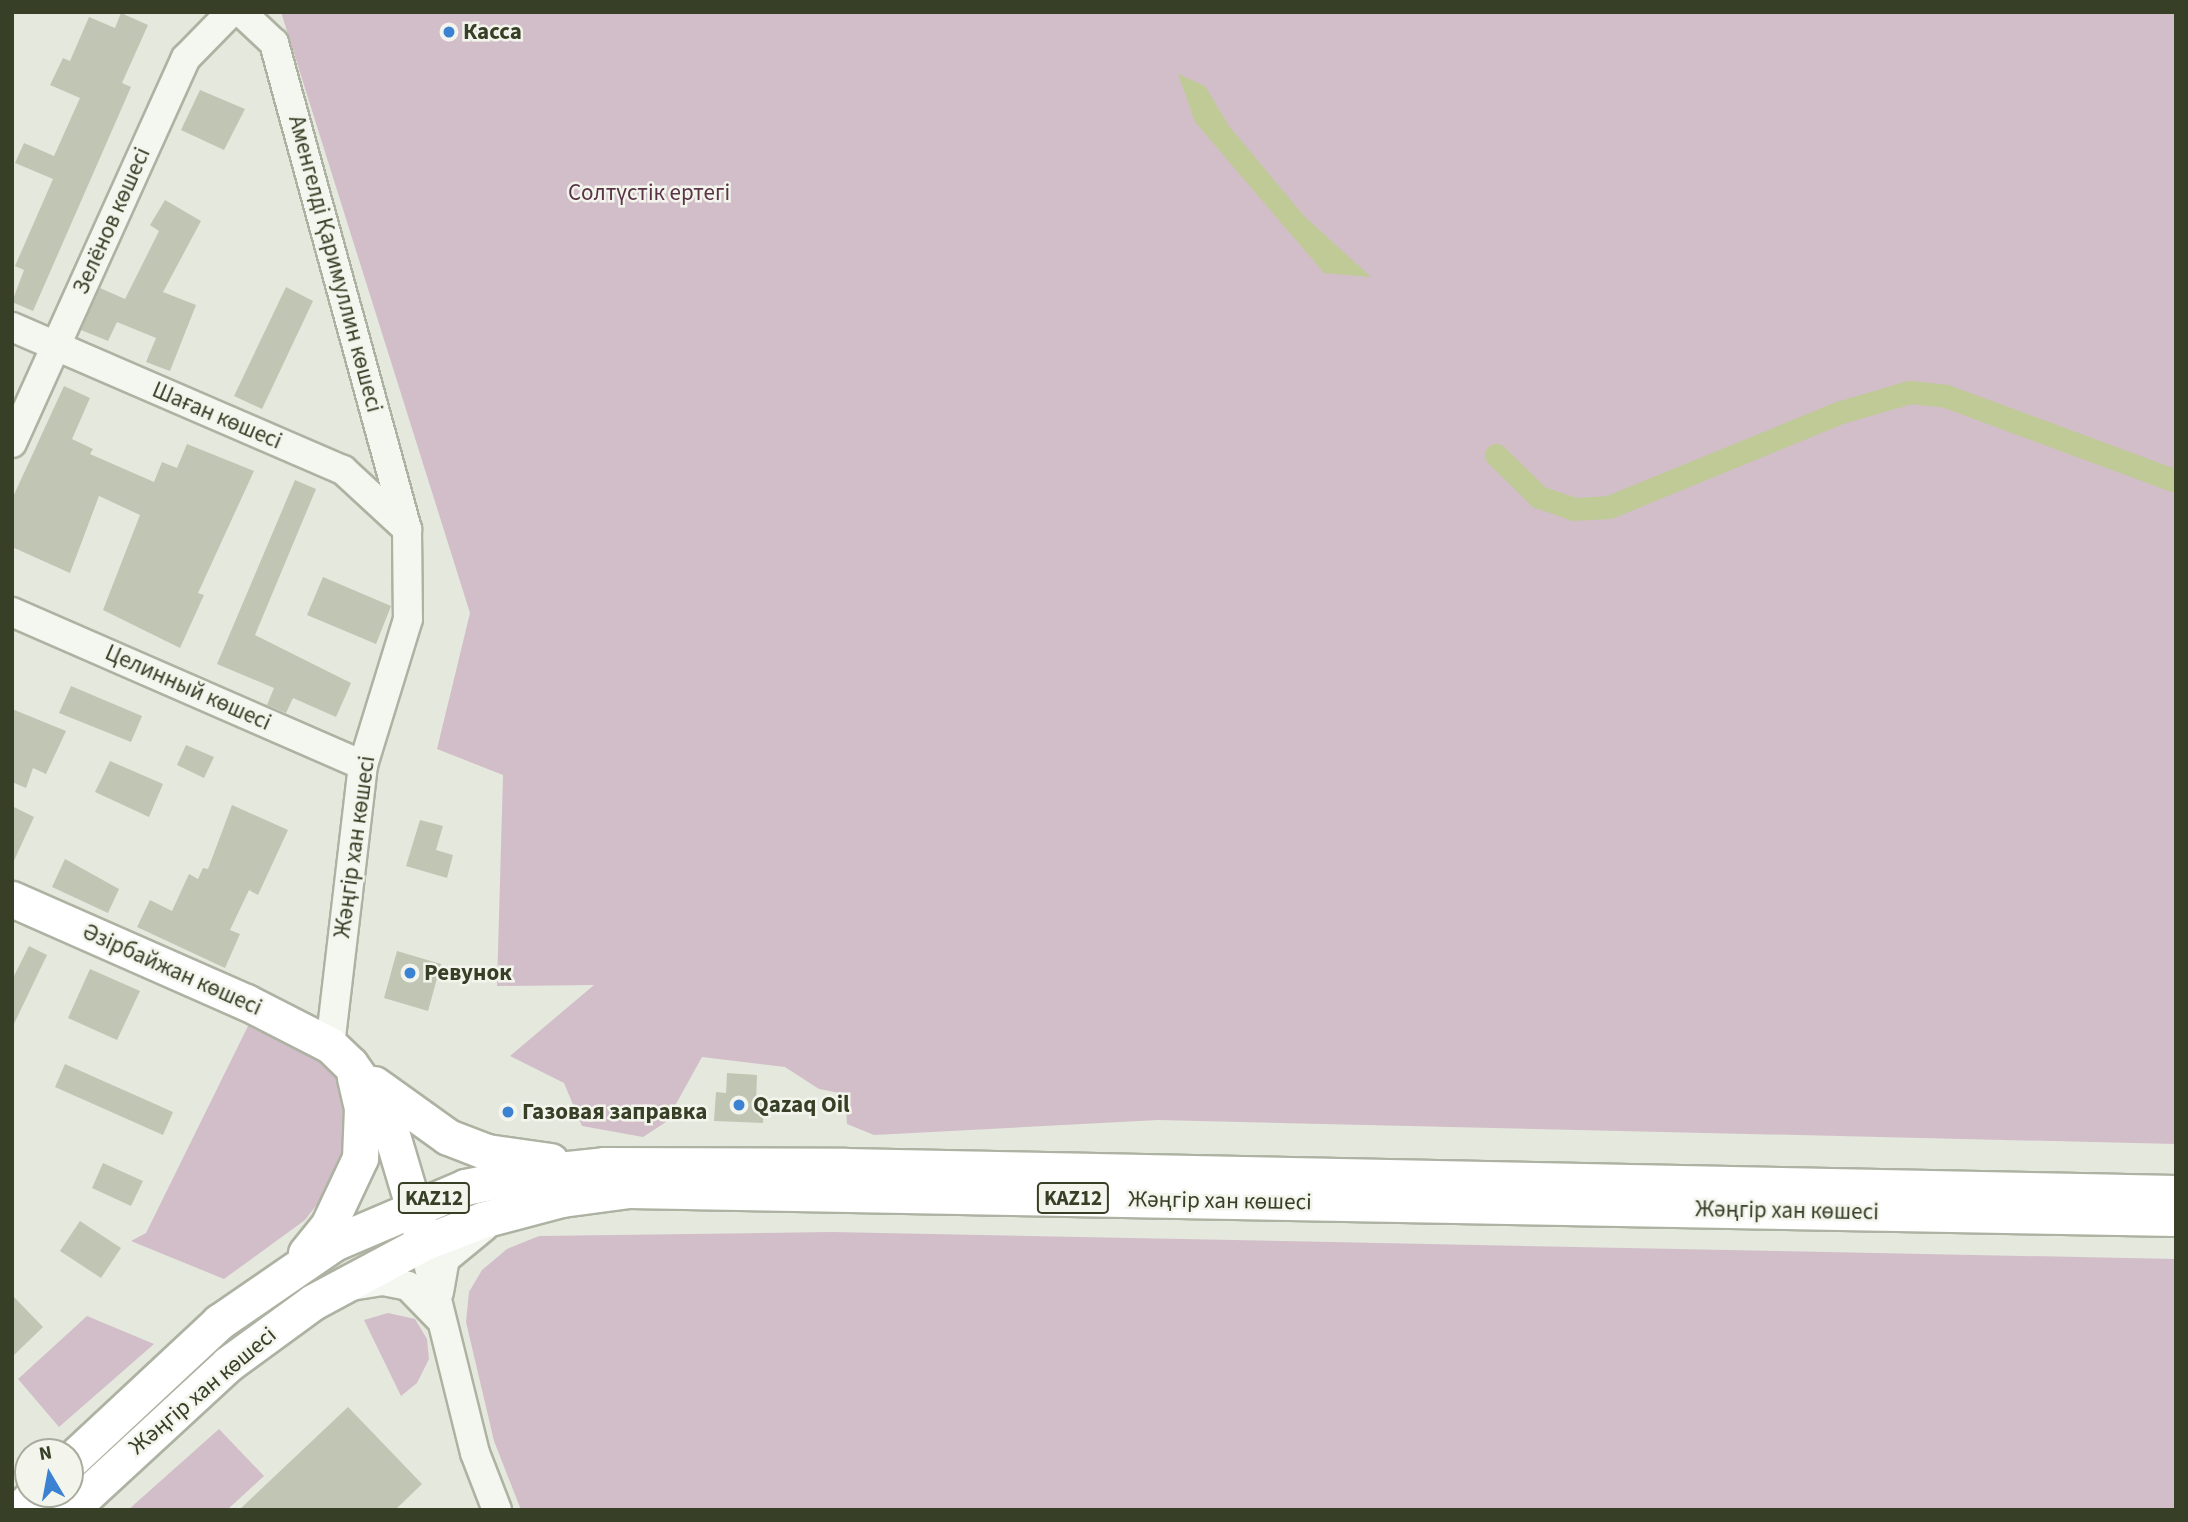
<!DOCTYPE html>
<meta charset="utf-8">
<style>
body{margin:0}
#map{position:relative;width:2188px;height:1522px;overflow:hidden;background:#e5e8dd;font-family:"Source Sans 3",sans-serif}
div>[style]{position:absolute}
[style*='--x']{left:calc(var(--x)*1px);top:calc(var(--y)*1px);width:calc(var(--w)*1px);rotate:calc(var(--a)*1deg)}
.green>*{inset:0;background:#d2bec9}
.water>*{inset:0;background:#bfca96}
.canal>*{height:23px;margin:-11.5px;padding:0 11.5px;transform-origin:11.5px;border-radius:11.5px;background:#bfca96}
.building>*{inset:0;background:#c0c5b4}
.roads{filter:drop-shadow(2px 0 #adb2a2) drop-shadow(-2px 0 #adb2a2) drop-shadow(0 2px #adb2a2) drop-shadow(0 -2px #adb2a2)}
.minor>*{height:28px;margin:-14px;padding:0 14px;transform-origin:14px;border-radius:14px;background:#f4f6f0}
.major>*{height:35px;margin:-17.5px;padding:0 17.5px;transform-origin:17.5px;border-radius:17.5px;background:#fff}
.dots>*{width:19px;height:19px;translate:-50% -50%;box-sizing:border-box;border:4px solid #f3f5ed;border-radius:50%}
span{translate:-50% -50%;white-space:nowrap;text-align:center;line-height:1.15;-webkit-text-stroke:5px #f3f5ed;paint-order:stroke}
.shield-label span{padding:2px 5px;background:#f3f5ed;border:2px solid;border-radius:5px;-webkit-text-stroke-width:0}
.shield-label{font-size:21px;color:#373f26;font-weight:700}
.poi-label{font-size:23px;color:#373f26;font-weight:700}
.left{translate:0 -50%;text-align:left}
.park-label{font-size:23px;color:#5b3347}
.street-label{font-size:23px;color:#373f26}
.frame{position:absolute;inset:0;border:14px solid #373f26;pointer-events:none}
.north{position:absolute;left:14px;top:1438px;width:70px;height:70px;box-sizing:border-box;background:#f3f5ed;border:2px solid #a8ac9d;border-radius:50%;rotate:350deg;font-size:19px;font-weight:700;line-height:28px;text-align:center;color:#373f26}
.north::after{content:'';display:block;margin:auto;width:24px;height:32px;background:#3c82d3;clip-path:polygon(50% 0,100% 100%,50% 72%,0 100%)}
</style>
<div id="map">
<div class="green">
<div style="clip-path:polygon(281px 12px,2176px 12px,2176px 1144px,1158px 1120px,874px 1135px,847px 1124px,845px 1094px,819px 1089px,785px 1067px,702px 1057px,666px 1122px,643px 1137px,582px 1126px,564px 1083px,510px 1056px,594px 985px,497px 986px,503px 775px,437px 749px,470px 613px)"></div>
<div style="clip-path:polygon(250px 1022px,326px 1060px,342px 1082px,346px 1143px,328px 1190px,305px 1220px,224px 1279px,131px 1241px,146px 1233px)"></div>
<div style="clip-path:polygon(832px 1232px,2176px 1259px,2176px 1510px,521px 1510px,494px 1441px,466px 1322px,469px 1292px,482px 1270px,507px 1249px,539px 1236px)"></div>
<div style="clip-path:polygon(388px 1313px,415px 1319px,427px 1339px,429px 1359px,417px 1383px,401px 1396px,364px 1320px)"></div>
<div style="clip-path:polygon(87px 1316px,154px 1344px,59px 1427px,18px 1379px)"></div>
<div style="clip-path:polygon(219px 1429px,264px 1476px,227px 1510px,128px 1510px)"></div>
</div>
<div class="water">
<div style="clip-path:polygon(1178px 74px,1205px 86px,1229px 126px,1304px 216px,1371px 277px,1324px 273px,1195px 122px)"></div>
</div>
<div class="canal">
<div style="--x:1496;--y:455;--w:60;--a:44.3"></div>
<div style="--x:1539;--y:497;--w:36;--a:19"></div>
<div style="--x:1573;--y:509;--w:36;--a:-3"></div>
<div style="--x:1609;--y:507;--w:251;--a:-22.3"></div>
<div style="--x:1841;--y:412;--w:72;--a:-16.2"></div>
<div style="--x:1910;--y:392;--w:36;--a:6"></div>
<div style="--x:1946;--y:396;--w:245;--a:20.3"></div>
</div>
<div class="building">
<div style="clip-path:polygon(121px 13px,148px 25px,122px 83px,131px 87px,33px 311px,12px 302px,24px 270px,15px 266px,53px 179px,15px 163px,24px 143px,54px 156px,80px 98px,50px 85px,63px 58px,70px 61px,89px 17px,115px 28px)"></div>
<div style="clip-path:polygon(200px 90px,245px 109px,224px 150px,181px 130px)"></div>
<div style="clip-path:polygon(165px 200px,201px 221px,163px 292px,196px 305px,170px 371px,146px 362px,156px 338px,117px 322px,108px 341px,81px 330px,100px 288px,125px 299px,159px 231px,150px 225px)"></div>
<div style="clip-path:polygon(286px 287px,313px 301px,262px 409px,234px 396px)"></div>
<div style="clip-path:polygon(64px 386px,90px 398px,72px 439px,93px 449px,90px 454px,154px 482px,162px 462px,177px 468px,187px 444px,254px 471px,198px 593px,204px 595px,180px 648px,103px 610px,140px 515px,99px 496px,70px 573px,12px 547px,12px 499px)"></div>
<div style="clip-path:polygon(295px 480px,316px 489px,255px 635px,351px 683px,336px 717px,293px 698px,286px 713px,267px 705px,274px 688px,217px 664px)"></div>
<div style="clip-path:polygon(323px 577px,391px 606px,376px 644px,307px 615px)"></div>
<div style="clip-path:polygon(71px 686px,142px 716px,131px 742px,59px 713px)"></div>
<div style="clip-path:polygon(12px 709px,66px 731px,46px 774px,33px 768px,26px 788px,12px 782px)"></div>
<div style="clip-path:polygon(186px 745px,214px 757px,204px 778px,177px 765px)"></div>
<div style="clip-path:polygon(110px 761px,163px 784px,149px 817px,95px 792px)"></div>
<div style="clip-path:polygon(232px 805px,288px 830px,258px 895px,249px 890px,230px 930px,240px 934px,225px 968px,137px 927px,150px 900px,172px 911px,189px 874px,198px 879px,203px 868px,208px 869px)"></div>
<div style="clip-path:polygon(12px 806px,34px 817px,12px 865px)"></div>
<div style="clip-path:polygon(420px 820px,443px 826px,436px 850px,453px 855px,447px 878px,406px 866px)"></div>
<div style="clip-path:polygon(65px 859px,119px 889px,108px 913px,52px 887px)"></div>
<div style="clip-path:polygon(29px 946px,47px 955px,12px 1028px,12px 980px)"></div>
<div style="clip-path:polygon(397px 951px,441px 964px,428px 1011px,384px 998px)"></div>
<div style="clip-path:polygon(90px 969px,140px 991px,117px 1040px,68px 1018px)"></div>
<div style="clip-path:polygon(65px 1064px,173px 1112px,163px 1135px,55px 1087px)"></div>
<div style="clip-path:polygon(727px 1073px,757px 1075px,756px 1101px,764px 1101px,763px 1123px,714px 1121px,716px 1092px,726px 1093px)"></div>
<div style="clip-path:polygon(103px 1163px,143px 1181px,131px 1206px,92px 1188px)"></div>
<div style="clip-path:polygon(80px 1221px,121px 1248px,101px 1278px,60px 1251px)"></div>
<div style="clip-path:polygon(12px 1295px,43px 1327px,12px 1357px)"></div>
<div style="clip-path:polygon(348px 1407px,422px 1484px,395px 1510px,239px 1510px)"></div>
</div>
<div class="roads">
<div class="minor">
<div style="--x:241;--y:12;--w:45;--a:43.2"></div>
<div style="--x:274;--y:43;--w:504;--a:74.7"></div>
<div style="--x:407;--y:529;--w:90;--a:89.4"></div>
<div style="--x:408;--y:619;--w:153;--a:107.1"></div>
<div style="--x:363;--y:765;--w:282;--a:96.7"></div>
<div style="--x:12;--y:327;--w:361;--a:23.4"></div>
<div style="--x:343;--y:470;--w:87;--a:42.7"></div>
<div style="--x:12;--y:443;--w:422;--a:-65.7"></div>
<div style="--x:186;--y:58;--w:64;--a:-45.6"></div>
<div style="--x:12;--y:612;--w:383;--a:23.6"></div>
<div style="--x:423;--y:1243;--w:216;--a:76.1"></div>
<div style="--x:475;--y:1453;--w:61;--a:68.9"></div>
<div style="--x:351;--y:1286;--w:32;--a:-9"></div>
<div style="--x:383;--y:1281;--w:25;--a:11"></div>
<div style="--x:408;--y:1286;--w:45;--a:45.9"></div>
<div style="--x:439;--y:1292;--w:34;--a:-80"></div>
<div style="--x:445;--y:1259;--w:50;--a:-39.4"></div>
</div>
<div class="major">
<div style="--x:12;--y:899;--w:256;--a:23.8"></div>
<div style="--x:246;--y:1002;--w:94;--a:27.1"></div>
<div style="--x:330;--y:1045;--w:28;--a:44"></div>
<div style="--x:350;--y:1064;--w:62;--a:54.8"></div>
<div style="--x:386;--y:1115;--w:116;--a:73.4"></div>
<div style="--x:374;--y:1084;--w:91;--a:35.6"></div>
<div style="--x:448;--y:1137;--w:42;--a:21"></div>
<div style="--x:487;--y:1152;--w:64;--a:8.1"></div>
<div style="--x:306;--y:1253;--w:35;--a:-51"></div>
<div style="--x:328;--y:1226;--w:75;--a:-64.8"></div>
<div style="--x:360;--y:1158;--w:50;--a:-87.7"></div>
<div style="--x:362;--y:1108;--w:32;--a:-103"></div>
<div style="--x:70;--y:1461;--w:204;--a:-43"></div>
<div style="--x:219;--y:1322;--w:140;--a:-34.5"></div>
<div style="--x:334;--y:1243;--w:142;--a:-23.1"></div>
<div style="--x:465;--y:1187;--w:76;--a:-11.3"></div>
<div style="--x:540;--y:1172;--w:64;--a:-6.2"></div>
<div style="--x:604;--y:1165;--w:241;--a:0.2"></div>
<div style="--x:845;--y:1166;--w:1331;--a:1.16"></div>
<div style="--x:19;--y:1510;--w:23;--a:-45"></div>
<div style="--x:70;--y:1510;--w:215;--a:-42.7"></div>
<div style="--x:228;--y:1364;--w:105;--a:-36.1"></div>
<div style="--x:313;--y:1302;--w:125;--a:-28.2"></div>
<div style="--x:423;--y:1243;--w:63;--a:-21.3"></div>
<div style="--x:482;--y:1220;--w:83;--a:-14.7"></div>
<div style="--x:562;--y:1199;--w:68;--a:-7.7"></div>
<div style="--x:629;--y:1190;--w:1547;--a:1.04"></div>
</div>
</div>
<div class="dots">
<div style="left:449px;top:32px;background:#3c82d3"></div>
<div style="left:410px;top:973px;background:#3c82d3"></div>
<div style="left:739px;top:1105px;background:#3c82d3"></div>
<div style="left:508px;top:1112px;background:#3c82d3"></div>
</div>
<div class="shield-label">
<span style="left:434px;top:1198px">KAZ12</span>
<span style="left:1073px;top:1198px">KAZ12</span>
</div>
<div class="poi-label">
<span class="left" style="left:463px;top:32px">Касса</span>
<span class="left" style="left:424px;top:973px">Ревунок</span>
<span class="left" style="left:753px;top:1105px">Qazaq Oil</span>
<span class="left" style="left:522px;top:1112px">Газовая заправка</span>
</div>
<div class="park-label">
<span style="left:649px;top:193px">Солтүстік ертегі</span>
</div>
<div class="street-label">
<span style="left:112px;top:221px;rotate:-66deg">Зелёнов көшесі</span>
<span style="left:335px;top:264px;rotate:75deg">Аменгелді Қаримуллин көшесі</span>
<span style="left:217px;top:416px;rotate:23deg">Шаған көшесі</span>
<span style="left:188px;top:688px;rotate:24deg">Целинный көшесі</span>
<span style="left:355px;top:847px;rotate:-82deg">Жәңгір хан көшесі</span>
<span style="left:172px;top:970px;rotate:24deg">Әзірбайжан көшесі</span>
<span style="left:1220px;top:1201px;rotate:1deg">Жәңгір хан көшесі</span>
<span style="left:1787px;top:1211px;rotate:1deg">Жәңгір хан көшесі</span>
<span style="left:203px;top:1391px;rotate:-40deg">Жәңгір хан көшесі</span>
</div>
<div class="frame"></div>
<div class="north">N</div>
</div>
